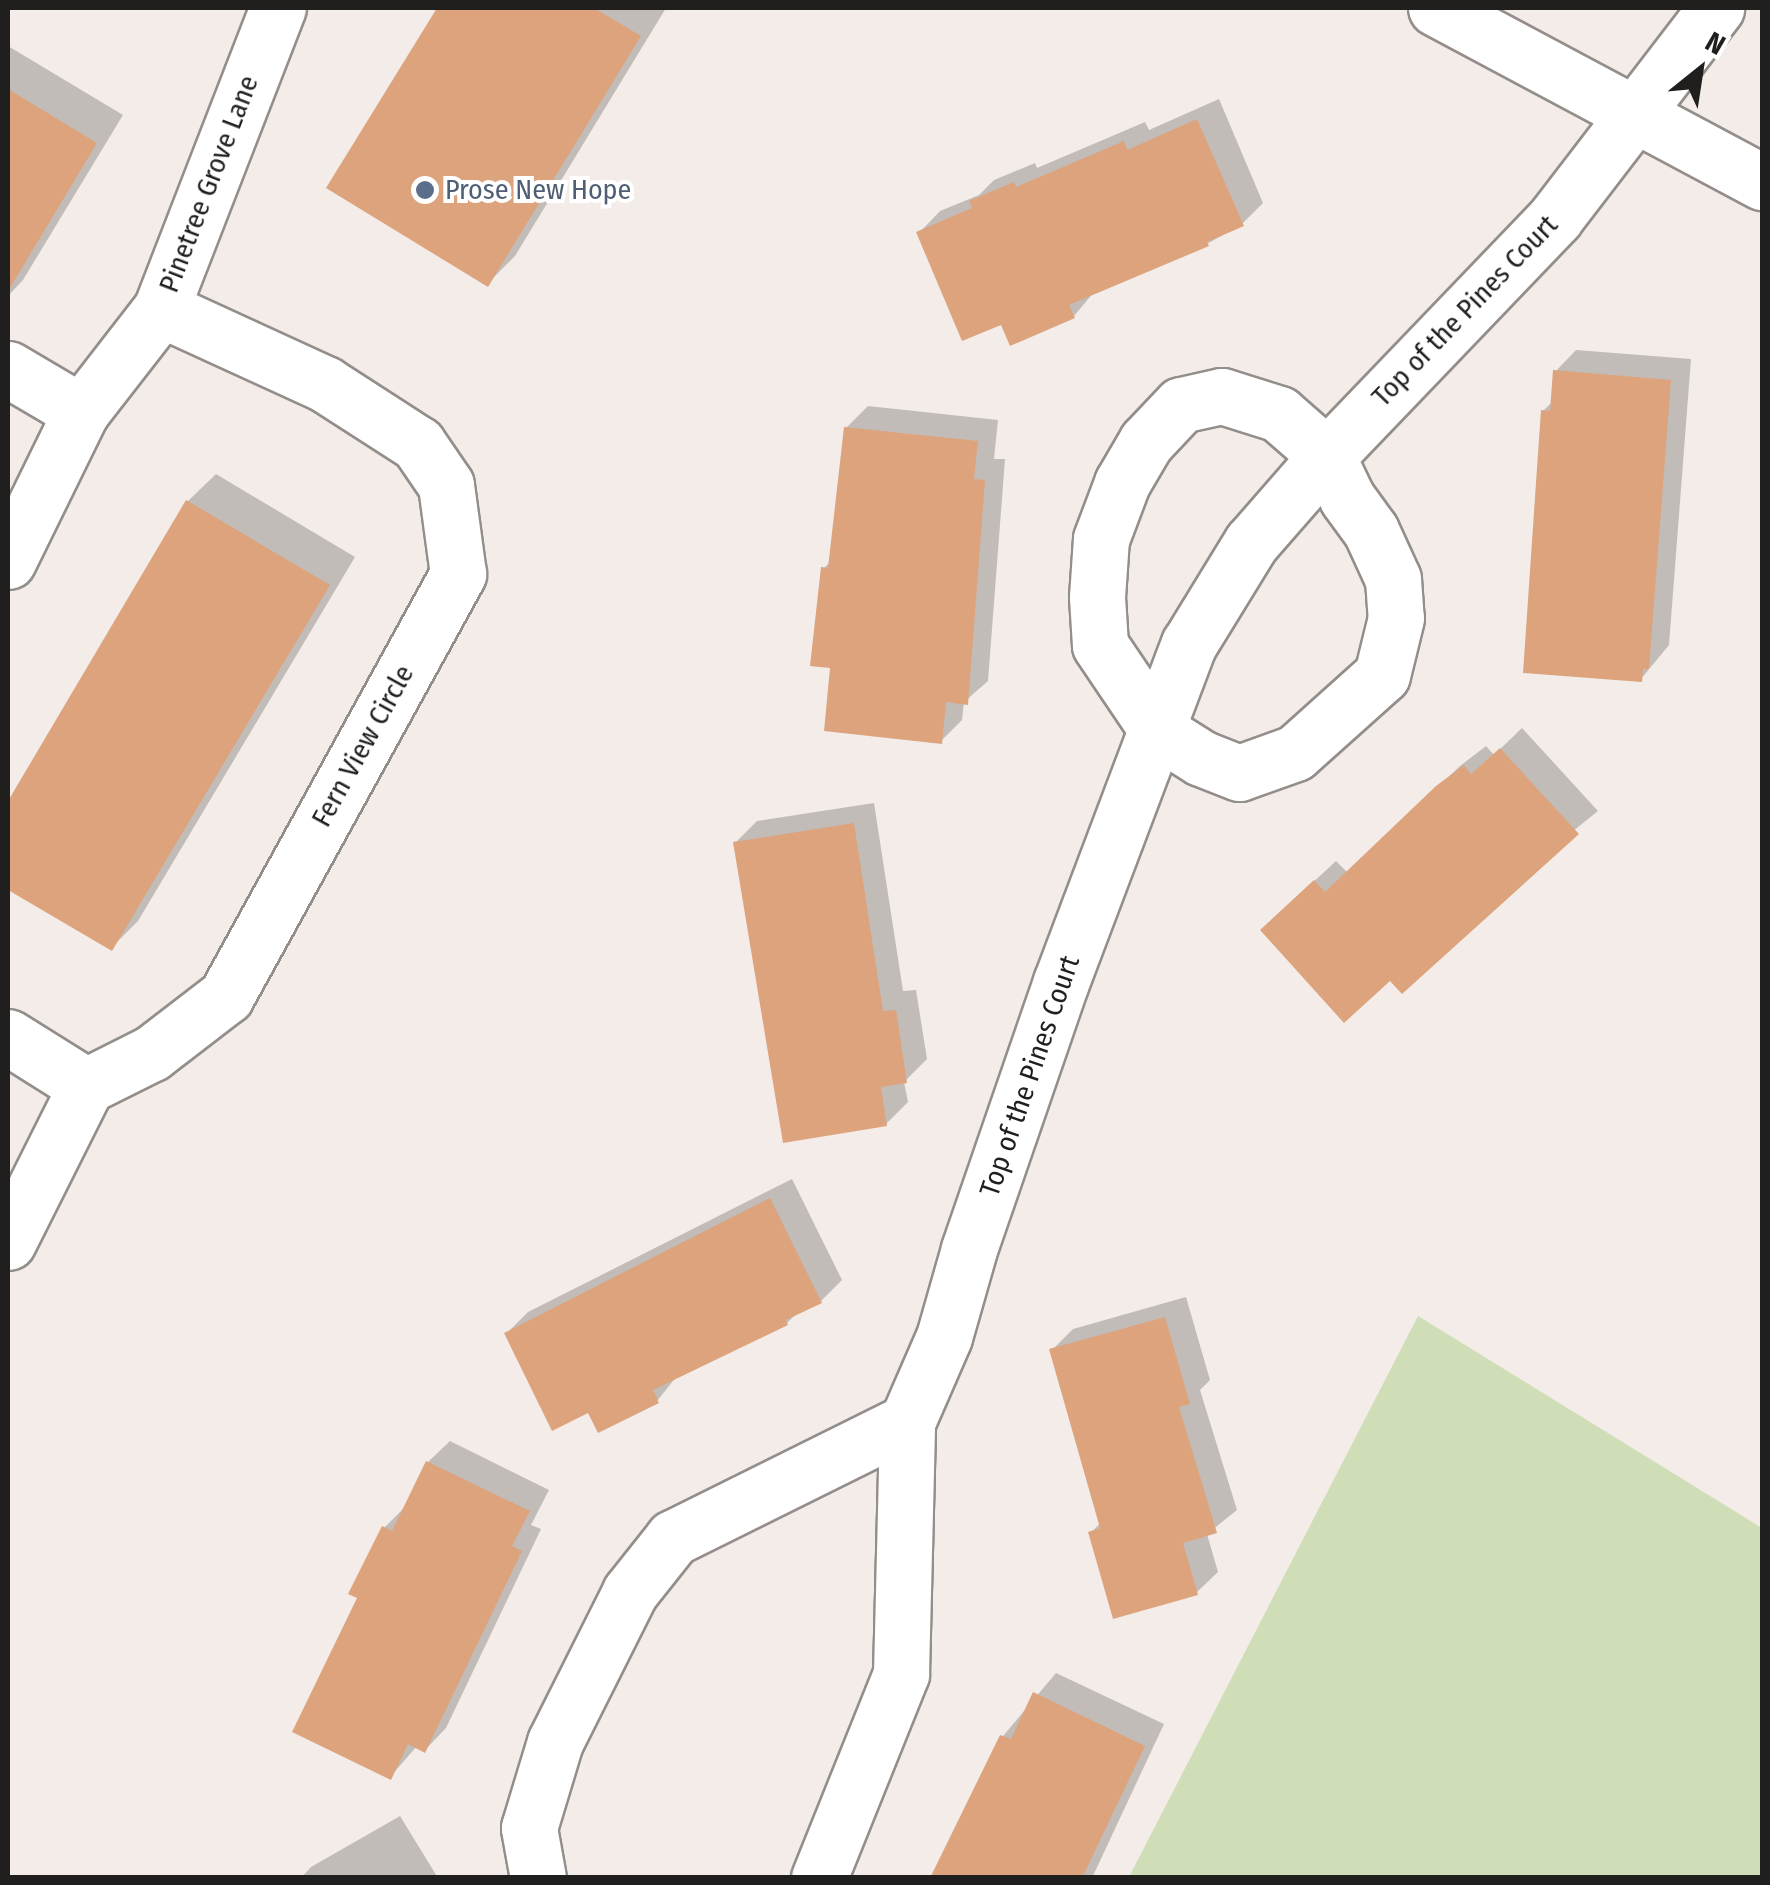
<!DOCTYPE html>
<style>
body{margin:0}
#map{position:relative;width:1770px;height:1885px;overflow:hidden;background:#f3ece8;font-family:"Fira Sans Condensed",sans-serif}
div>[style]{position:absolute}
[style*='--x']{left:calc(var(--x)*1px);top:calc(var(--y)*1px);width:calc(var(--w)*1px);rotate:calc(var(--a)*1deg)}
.green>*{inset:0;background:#d0deb7}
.shadow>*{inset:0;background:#0003}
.building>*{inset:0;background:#dca37c}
.roads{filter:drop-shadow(2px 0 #948e8b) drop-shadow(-2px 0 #948e8b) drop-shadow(0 2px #948e8b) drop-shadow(0 -2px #948e8b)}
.minor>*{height:55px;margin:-27.5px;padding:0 27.5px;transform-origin:27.5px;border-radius:27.5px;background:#fff}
.primary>*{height:55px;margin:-27.5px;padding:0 27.5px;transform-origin:27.5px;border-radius:27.5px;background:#fff}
.dots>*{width:28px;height:28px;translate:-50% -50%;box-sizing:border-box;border:5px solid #fff;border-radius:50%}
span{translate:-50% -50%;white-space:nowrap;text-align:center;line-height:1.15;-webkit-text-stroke:8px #fff;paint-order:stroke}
.street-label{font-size:28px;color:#211f1d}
.service-label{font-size:28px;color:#4e5e75}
.left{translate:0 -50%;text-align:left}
.frame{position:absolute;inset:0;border:10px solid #211f1d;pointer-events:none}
.north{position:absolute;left:1650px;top:20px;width:100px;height:100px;-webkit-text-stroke:8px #fff;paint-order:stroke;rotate:30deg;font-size:28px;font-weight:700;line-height:40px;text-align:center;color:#211f1d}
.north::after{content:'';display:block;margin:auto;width:35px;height:45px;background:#211f1d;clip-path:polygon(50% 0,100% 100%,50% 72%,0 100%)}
</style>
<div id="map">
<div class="green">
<div style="clip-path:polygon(1418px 1316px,1762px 1528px,1762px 1877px,1129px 1877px)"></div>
</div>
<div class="shadow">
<div style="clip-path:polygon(440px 8px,666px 8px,515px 256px,488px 283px,330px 187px)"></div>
<div style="clip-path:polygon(8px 46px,123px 115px,23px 280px,8px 296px)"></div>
<div style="clip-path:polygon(1219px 99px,1263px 203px,1242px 224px,1207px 244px,1094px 292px,1074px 316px,1002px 322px,919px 233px,940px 211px,979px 195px,994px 180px,1035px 163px,1037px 168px,1145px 122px,1149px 130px)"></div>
<div style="clip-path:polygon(1576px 350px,1691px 359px,1669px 645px,1641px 679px,1543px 411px,1553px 401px,1555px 372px)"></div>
<div style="clip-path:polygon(868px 406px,998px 420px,994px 459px,1005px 459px,988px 681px,964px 702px,962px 720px,941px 741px,833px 666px,823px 569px,832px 560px,846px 428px)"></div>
<div style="clip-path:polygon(216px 474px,355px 557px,138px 921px,111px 948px,8px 887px,8px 806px,188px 501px)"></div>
<div style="clip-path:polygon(1522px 728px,1598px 811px,1390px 978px,1284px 909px,1336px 861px,1348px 873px,1460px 766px,1486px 746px,1494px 755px)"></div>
<div style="clip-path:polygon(874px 803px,903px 991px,916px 990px,927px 1059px,904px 1082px,908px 1102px,886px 1124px,736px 842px,757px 821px)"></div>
<div style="clip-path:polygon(792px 1179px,842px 1280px,821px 1301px,799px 1311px,787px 1323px,677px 1376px,657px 1401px,589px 1410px,507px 1333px,528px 1312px)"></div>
<div style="clip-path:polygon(1186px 1297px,1210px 1380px,1200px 1390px,1237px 1510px,1207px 1534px,1218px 1572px,1196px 1593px,1091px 1533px,1101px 1522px,1052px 1350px,1073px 1329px)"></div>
<div style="clip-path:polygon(450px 1441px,549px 1490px,531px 1525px,541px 1529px,446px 1728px,425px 1750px,417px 1746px,390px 1777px,360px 1597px,384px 1528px,405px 1507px,428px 1462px)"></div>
<div style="clip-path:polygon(1056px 1673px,1164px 1724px,1092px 1878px,934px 1878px,1003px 1736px)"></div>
<div style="clip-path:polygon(400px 1816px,438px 1878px,301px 1878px,311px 1867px)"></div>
</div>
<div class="building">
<div style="clip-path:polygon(437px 8px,594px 8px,641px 36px,488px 287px,326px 188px)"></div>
<div style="clip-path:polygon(8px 89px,97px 143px,8px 291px)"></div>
<div style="clip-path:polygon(1197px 119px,1244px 226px,1207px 242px,1209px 246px,1069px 305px,1075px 318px,1010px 346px,1001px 325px,962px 341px,916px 232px,972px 208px,969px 201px,1014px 182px,1016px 187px,1124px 141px,1127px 150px)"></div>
<div style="clip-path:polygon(1553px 370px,1671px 380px,1649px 669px,1643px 669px,1642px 682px,1523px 673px,1541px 410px,1550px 411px)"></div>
<div style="clip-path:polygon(844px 427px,978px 441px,974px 479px,985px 480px,968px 705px,946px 702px,942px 744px,824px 731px,830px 668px,810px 666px,821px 567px,828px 568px)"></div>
<div style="clip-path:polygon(186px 500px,330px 585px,112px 951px,8px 890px,8px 801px)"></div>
<div style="clip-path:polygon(1500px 748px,1579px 834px,1402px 994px,1390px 981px,1344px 1023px,1260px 930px,1314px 880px,1325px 892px,1436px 786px,1464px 765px,1471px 774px)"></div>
<div style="clip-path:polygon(854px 823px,883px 1011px,896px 1010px,907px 1083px,881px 1087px,887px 1126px,783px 1143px,733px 842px)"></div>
<div style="clip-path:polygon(770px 1198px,822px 1303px,786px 1320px,788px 1325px,653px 1390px,659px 1403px,598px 1433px,588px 1413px,552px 1431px,504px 1333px)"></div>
<div style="clip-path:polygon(1165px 1317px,1190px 1404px,1179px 1407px,1217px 1533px,1183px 1543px,1198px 1595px,1113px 1619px,1088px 1532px,1100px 1528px,1049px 1349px)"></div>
<div style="clip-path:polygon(426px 1461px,530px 1511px,512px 1546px,522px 1551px,425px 1753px,408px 1744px,391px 1780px,292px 1732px,357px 1598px,348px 1594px,382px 1526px,392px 1531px)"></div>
<div style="clip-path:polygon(1033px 1692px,1145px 1746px,1082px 1878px,930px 1878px,1000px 1735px,1011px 1739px)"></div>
</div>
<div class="roads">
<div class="minor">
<div style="--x:8;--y:369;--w:85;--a:30.5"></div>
<div style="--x:1222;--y:396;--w:60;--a:17.5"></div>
<div style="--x:1279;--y:414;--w:64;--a:41.2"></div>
<div style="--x:1327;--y:456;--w:47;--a:64.5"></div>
<div style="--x:1347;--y:498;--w:41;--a:54"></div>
<div style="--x:1371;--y:531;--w:53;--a:65.4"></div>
<div style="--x:1393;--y:579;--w:39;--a:86"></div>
<div style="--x:1396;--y:618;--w:59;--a:103.8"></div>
<div style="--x:1382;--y:675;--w:117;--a:138.1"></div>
<div style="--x:1295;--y:753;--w:59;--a:160.3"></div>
<div style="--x:1239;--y:773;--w:41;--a:-158.5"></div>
<div style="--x:1201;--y:758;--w:51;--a:-147.9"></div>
<div style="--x:1158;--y:731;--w:104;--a:-124"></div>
<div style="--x:1100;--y:645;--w:48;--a:-93.6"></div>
<div style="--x:1097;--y:597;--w:58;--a:-86.1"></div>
<div style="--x:1101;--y:539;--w:60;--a:-69.4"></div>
<div style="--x:1122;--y:483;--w:48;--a:-59.7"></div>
<div style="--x:1146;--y:442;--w:51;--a:-46.6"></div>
<div style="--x:1181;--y:405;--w:42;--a:-12.4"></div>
<div style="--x:8;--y:561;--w:166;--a:-63.9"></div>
<div style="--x:81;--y:412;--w:130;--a:-52.2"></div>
<div style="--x:161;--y:309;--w:323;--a:-68.8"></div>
<div style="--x:8;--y:1037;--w:92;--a:32.1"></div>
<div style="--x:8;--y:1242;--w:174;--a:-63.4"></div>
<div style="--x:86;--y:1086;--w:74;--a:-26.6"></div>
<div style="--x:152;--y:1053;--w:93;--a:-37.6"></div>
<div style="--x:226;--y:996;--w:482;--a:-61.2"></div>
<div style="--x:458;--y:574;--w:90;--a:-97.7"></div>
<div style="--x:446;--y:485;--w:50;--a:-124.3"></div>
<div style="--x:418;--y:444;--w:111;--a:-147.2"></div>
<div style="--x:325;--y:384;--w:180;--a:-155.4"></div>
<div style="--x:538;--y:1878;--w:51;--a:-100.2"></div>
<div style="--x:529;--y:1828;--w:90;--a:-73.2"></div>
<div style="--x:555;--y:1742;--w:168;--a:-63.4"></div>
<div style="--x:630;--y:1592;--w:69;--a:-51.5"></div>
<div style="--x:673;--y:1538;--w:261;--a:-26.4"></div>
<div style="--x:819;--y:1878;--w:220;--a:-68.1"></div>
<div style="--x:901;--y:1674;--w:252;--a:-88.6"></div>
<div style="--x:907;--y:1422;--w:93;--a:-66.5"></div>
<div style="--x:944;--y:1337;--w:91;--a:-74.1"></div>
<div style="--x:969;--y:1249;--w:282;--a:-71"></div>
<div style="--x:1061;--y:982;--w:361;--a:-69.3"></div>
<div style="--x:1189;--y:644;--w:119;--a:-58.5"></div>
<div style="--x:1251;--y:543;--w:116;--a:-48.9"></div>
<div style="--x:1327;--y:456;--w:330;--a:-46.2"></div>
<div style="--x:1555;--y:218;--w:265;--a:-52.5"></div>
</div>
<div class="primary">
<div style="--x:1436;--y:8;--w:370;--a:28.1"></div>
</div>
</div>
<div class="dots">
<div style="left:425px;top:190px;background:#5c6f8a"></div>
</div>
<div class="street-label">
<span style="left:209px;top:184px;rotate:-69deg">Pinetree Grove Lane</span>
<span style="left:1465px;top:311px;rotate:-46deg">Top of the Pines Court</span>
<span style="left:363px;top:746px;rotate:-61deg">Fern View Circle</span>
<span style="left:1030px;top:1076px;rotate:-71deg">Top of the Pines Court</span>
</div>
<div class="service-label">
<span class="left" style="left:445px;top:190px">Prose New Hope</span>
</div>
<div class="frame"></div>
<div class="north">N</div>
</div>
